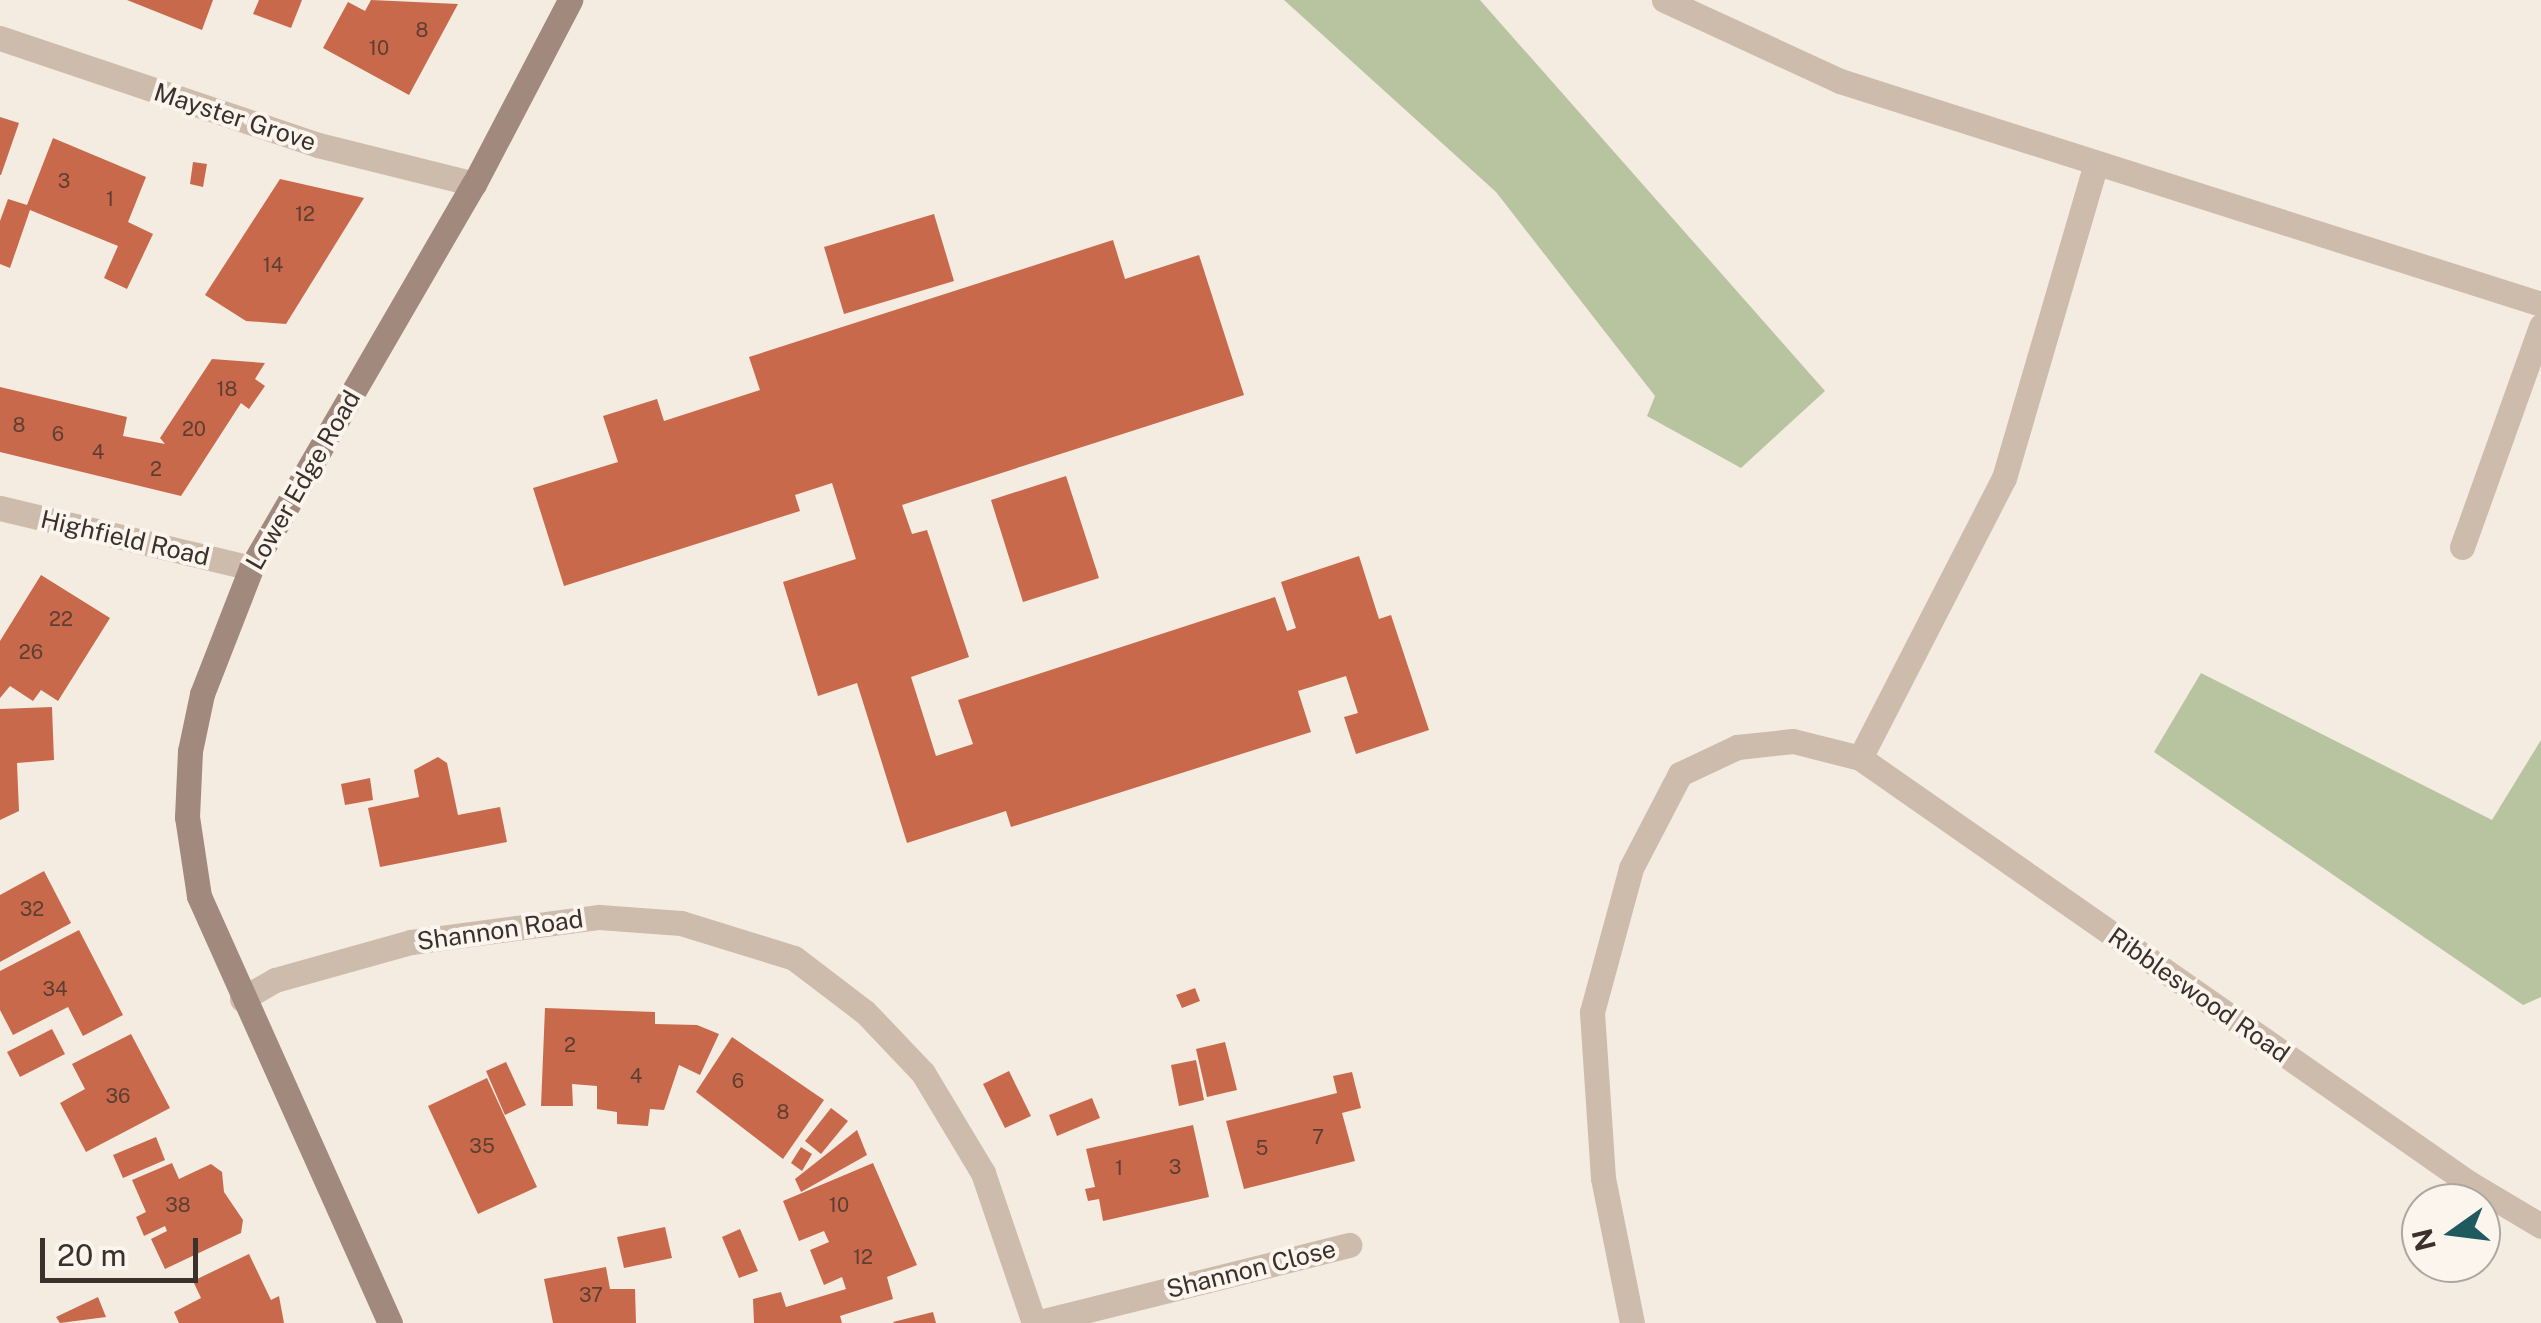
<!DOCTYPE html>
<style>
body{margin:0}
#map{position:relative;width:2541px;height:1323px;overflow:hidden;background:#f4ebe1;font-family:"Public Sans",sans-serif}
div>[style]{position:absolute}
[style*='--x']{left:calc(var(--x)*1px);top:calc(var(--y)*1px);width:calc(var(--w)*1px);rotate:calc(var(--a)*1deg)}
.green>*{inset:0;background:#b8c4a0}
.building>*{inset:0;background:#c8694b}
.street>*{height:25px;margin:-12.5px;padding:0 12.5px;transform-origin:12.5px;border-radius:12.5px;background:#cdbbac}
.secondary>*{height:25px;margin:-12.5px;padding:0 12.5px;transform-origin:12.5px;border-radius:12.5px;background:#a18a7d}
span{translate:-50% -50%;white-space:nowrap;text-align:center;line-height:1.15;-webkit-text-stroke:8px #fbf5ee;paint-order:stroke}
.number-label{font-size:20px;color:#5e3e33}
.number-label span{-webkit-text-stroke-width:0}
.street-label{font-size:25px;color:#3b302b}
.north{position:absolute;left:2401px;top:1183px;width:100px;height:100px;box-sizing:border-box;background:#fbf5ee;border:2px solid #aea6a0;border-radius:50%;rotate:256deg;font-size:28px;font-weight:700;line-height:40px;text-align:center;color:#3b302b}
.north::after{content:'';display:block;margin:auto;width:35px;height:45px;background:#1f5a5e;clip-path:polygon(50% 0,100% 100%,50% 72%,0 100%)}
.scale{position:absolute;left:40px;top:1238px;width:158px;height:45px;box-sizing:border-box;border:5px solid #3b302b;border-top:0;padding-left:12px;font-size:30px;line-height:35px;white-space:nowrap;color:#3b302b;-webkit-text-stroke:8px #fbf5ee;paint-order:stroke}
</style>
<div id="map">
<div class="green">
<div style="clip-path:polygon(1284px 0,1480px 0,1825px 391px,1741px 468px,1647px 416px,1655px 396px,1496px 192px)"></div>
<div style="clip-path:polygon(2201px 673px,2492px 820px,2541px 740px,2541px 997px,2523px 1005px,2154px 752px)"></div>
</div>
<div class="building">
<div style="clip-path:polygon(127px 0,213px 0,202px 30px)"></div>
<div style="clip-path:polygon(259px 0,302px 0,291px 28px,253px 14px)"></div>
<div style="clip-path:polygon(371px 0,458px 4px,409px 95px,323px 48px,348px 2px,365px 11px)"></div>
<div style="clip-path:polygon(0 117px,19px 123px,1px 175px,0 175px)"></div>
<div style="clip-path:polygon(53px 138px,146px 177px,128px 222px,153px 234px,127px 289px,104px 278px,118px 246px,30px 210px,10px 268px,0 264px,0 221px,8px 199px,27px 205px)"></div>
<div style="clip-path:polygon(193px 162px,207px 164px,203px 187px,190px 184px)"></div>
<div style="clip-path:polygon(280px 179px,364px 198px,286px 324px,246px 321px,205px 295px)"></div>
<div style="clip-path:polygon(934px 214px,954px 281px,844px 314px,824px 247px)"></div>
<div style="clip-path:polygon(1113px 240px,1125px 279px,1199px 255px,1244px 395px,902px 505px,912px 534px,927px 530px,969px 657px,911px 677px,936px 756px,973px 744px,958px 700px,1275px 597px,1287px 631px,1296px 628px,1281px 582px,1359px 556px,1379px 619px,1391px 615px,1429px 730px,1356px 754px,1344px 717px,1358px 713px,1346px 676px,1298px 691px,1311px 732px,1011px 827px,1006px 811px,907px 843px,857px 683px,818px 696px,783px 582px,856px 559px,832px 483px,795px 495px,800px 511px,564px 586px,533px 488px,618px 462px,603px 416px,657px 399px,664px 421px,760px 390px,749px 357px)"></div>
<div style="clip-path:polygon(212px 359px,265px 363px,255px 379px,265px 386px,249px 409px,241px 403px,181px 496px,0 452px,0 387px,127px 417px,123px 436px,165px 444px,160px 438px)"></div>
<div style="clip-path:polygon(1066px 476px,1099px 578px,1023px 602px,991px 500px)"></div>
<div style="clip-path:polygon(41px 575px,110px 618px,58px 701px,41px 690px,33px 701px,10px 686px,0 698px,0 641px)"></div>
<div style="clip-path:polygon(52px 707px,54px 760px,17px 763px,19px 811px,0 820px,0 709px)"></div>
<div style="clip-path:polygon(438px 757px,447px 763px,458px 815px,500px 807px,507px 842px,380px 867px,368px 808px,419px 797px,414px 770px)"></div>
<div style="clip-path:polygon(370px 778px,373px 800px,345px 805px,341px 784px)"></div>
<div style="clip-path:polygon(44px 871px,71px 923px,0 962px,0 895px)"></div>
<div style="clip-path:polygon(79px 930px,123px 1015px,83px 1036px,68px 1007px,13px 1035px,0 1010px,0 971px)"></div>
<div style="clip-path:polygon(1195px 988px,1200px 1001px,1182px 1008px,1176px 995px)"></div>
<div style="clip-path:polygon(545px 1008px,655px 1012px,655px 1024px,697px 1025px,719px 1034px,700px 1075px,679px 1065px,664px 1110px,650px 1109px,648px 1126px,617px 1124px,617px 1112px,597px 1109px,597px 1086px,572px 1084px,573px 1106px,541px 1106px)"></div>
<div style="clip-path:polygon(52px 1029px,65px 1054px,20px 1077px,7px 1052px)"></div>
<div style="clip-path:polygon(131px 1034px,170px 1108px,86px 1152px,60px 1103px,85px 1089px,72px 1064px)"></div>
<div style="clip-path:polygon(732px 1037px,824px 1100px,783px 1159px,696px 1092px)"></div>
<div style="clip-path:polygon(1225px 1042px,1237px 1090px,1207px 1097px,1196px 1049px)"></div>
<div style="clip-path:polygon(1196px 1060px,1204px 1100px,1179px 1106px,1171px 1065px)"></div>
<div style="clip-path:polygon(506px 1062px,526px 1105px,505px 1115px,486px 1071px)"></div>
<div style="clip-path:polygon(1009px 1071px,1031px 1116px,1005px 1128px,983px 1084px)"></div>
<div style="clip-path:polygon(1352px 1072px,1361px 1108px,1342px 1113px,1355px 1161px,1244px 1189px,1226px 1121px,1337px 1093px,1333px 1076px)"></div>
<div style="clip-path:polygon(487px 1078px,537px 1187px,478px 1214px,428px 1106px)"></div>
<div style="clip-path:polygon(1092px 1098px,1100px 1118px,1057px 1136px,1049px 1115px)"></div>
<div style="clip-path:polygon(831px 1108px,848px 1121px,821px 1154px,805px 1141px)"></div>
<div style="clip-path:polygon(1193px 1125px,1209px 1197px,1103px 1221px,1099px 1199px,1088px 1201px,1085px 1189px,1095px 1187px,1086px 1149px)"></div>
<div style="clip-path:polygon(857px 1130px,867px 1155px,801px 1192px,795px 1179px)"></div>
<div style="clip-path:polygon(156px 1137px,165px 1160px,123px 1178px,113px 1155px)"></div>
<div style="clip-path:polygon(801px 1147px,812px 1154px,802px 1171px,791px 1163px)"></div>
<div style="clip-path:polygon(172px 1163px,179px 1179px,211px 1164px,222px 1172px,224px 1192px,243px 1220px,241px 1233px,165px 1269px,151px 1239px,167px 1231px,165px 1226px,144px 1236px,136px 1217px,146px 1212px,132px 1180px)"></div>
<div style="clip-path:polygon(873px 1163px,917px 1265px,887px 1277px,893px 1299px,840px 1316px,842px 1323px,754px 1323px,753px 1299px,781px 1292px,786px 1307px,846px 1289px,842px 1277px,824px 1285px,810px 1250px,829px 1242px,824px 1231px,799px 1241px,783px 1201px)"></div>
<div style="clip-path:polygon(665px 1227px,672px 1258px,624px 1268px,617px 1237px)"></div>
<div style="clip-path:polygon(740px 1229px,758px 1271px,739px 1278px,722px 1237px)"></div>
<div style="clip-path:polygon(249px 1254px,271px 1300px,279px 1296px,284px 1323px,179px 1323px,174px 1312px,201px 1298px,193px 1281px)"></div>
<div style="clip-path:polygon(606px 1267px,610px 1289px,635px 1289px,636px 1323px,553px 1323px,544px 1279px)"></div>
<div style="clip-path:polygon(98px 1297px,106px 1317px,60px 1323px,56px 1317px)"></div>
<div style="clip-path:polygon(933px 1312px,936px 1323px,894px 1323px,893px 1322px)"></div>
</div>
<div class="street">
<div style="--x:1664;--y:0;--w:194;--a:24.7"></div>
<div style="--x:1840;--y:81;--w:736;--a:17.65"></div>
<div style="--x:0;--y:38;--w:336;--a:18.6"></div>
<div style="--x:318;--y:145;--w:161;--a:14"></div>
<div style="--x:0;--y:508;--w:258;--a:13.4"></div>
<div style="--x:2462;--y:547;--w:235;--a:-70.3"></div>
<div style="--x:1860;--y:758;--w:315;--a:-62.8"></div>
<div style="--x:2004;--y:478;--w:324;--a:-73.7"></div>
<div style="--x:242;--y:999;--w:38;--a:-30"></div>
<div style="--x:275;--y:980;--w:141;--a:-15.6"></div>
<div style="--x:411;--y:942;--w:190;--a:-7.6"></div>
<div style="--x:599;--y:917;--w:82;--a:4.2"></div>
<div style="--x:681;--y:923;--w:118;--a:17.2"></div>
<div style="--x:794;--y:958;--w:89;--a:37.3"></div>
<div style="--x:865;--y:1012;--w:84;--a:46.4"></div>
<div style="--x:923;--y:1073;--w:117;--a:59"></div>
<div style="--x:983;--y:1173;--w:158;--a:71.2"></div>
<div style="--x:1036;--y:1323;--w:323;--a:-14"></div>
<div style="--x:1632;--y:1323;--w:148;--a:-101.3"></div>
<div style="--x:1603;--y:1178;--w:166;--a:-93.8"></div>
<div style="--x:1592;--y:1012;--w:149;--a:-74.8"></div>
<div style="--x:1631;--y:868;--w:106;--a:-62.5"></div>
<div style="--x:1680;--y:774;--w:63;--a:-25.3"></div>
<div style="--x:1737;--y:747;--w:56;--a:-6.1"></div>
<div style="--x:1793;--y:741;--w:69;--a:14.2"></div>
<div style="--x:1860;--y:758;--w:743;--a:34.91"></div>
<div style="--x:2469;--y:1183;--w:84;--a:30.8"></div>
</div>
<div class="secondary">
<div style="--x:390;--y:1323;--w:468;--a:-114.1"></div>
<div style="--x:199;--y:896;--w:80;--a:-98.6"></div>
<div style="--x:187;--y:817;--w:66;--a:-87.4"></div>
<div style="--x:190;--y:751;--w:58;--a:-78.1"></div>
<div style="--x:202;--y:694;--w:135;--a:-68.7"></div>
<div style="--x:251;--y:568;--w:444;--a:-59.9"></div>
<div style="--x:474;--y:184;--w:208;--a:-62.4"></div>
</div>
<div class="number-label">
<span style="left:422px;top:30px">8</span>
<span style="left:379px;top:48px">10</span>
<span style="left:64px;top:181px">3</span>
<span style="left:110px;top:199px">1</span>
<span style="left:305px;top:214px">12</span>
<span style="left:273px;top:265px">14</span>
<span style="left:227px;top:389px">18</span>
<span style="left:19px;top:425px">8</span>
<span style="left:194px;top:429px">20</span>
<span style="left:58px;top:434px">6</span>
<span style="left:98px;top:452px">4</span>
<span style="left:156px;top:469px">2</span>
<span style="left:61px;top:619px">22</span>
<span style="left:31px;top:652px">26</span>
<span style="left:32px;top:909px">32</span>
<span style="left:55px;top:989px">34</span>
<span style="left:570px;top:1045px">2</span>
<span style="left:636px;top:1076px">4</span>
<span style="left:738px;top:1081px">6</span>
<span style="left:118px;top:1096px">36</span>
<span style="left:783px;top:1112px">8</span>
<span style="left:1318px;top:1137px">7</span>
<span style="left:482px;top:1146px">35</span>
<span style="left:1262px;top:1148px">5</span>
<span style="left:1175px;top:1167px">3</span>
<span style="left:1119px;top:1168px">1</span>
<span style="left:178px;top:1205px">38</span>
<span style="left:839px;top:1205px">10</span>
<span style="left:863px;top:1257px">12</span>
<span style="left:591px;top:1295px">37</span>
</div>
<div class="street-label">
<span style="left:235px;top:117px;rotate:18deg">Mayster Grove</span>
<span style="left:303px;top:480px;rotate:-60deg">Lower Edge Road</span>
<span style="left:125px;top:538px;rotate:13deg">Highfield Road</span>
<span style="left:500px;top:930px;rotate:-8deg">Shannon Road</span>
<span style="left:2199px;top:995px;rotate:35deg">Ribbleswood Road</span>
<span style="left:1251px;top:1269px;rotate:-14deg">Shannon Close</span>
</div>
<div class="north">N</div>
<div class="scale">20 m</div>
</div>
